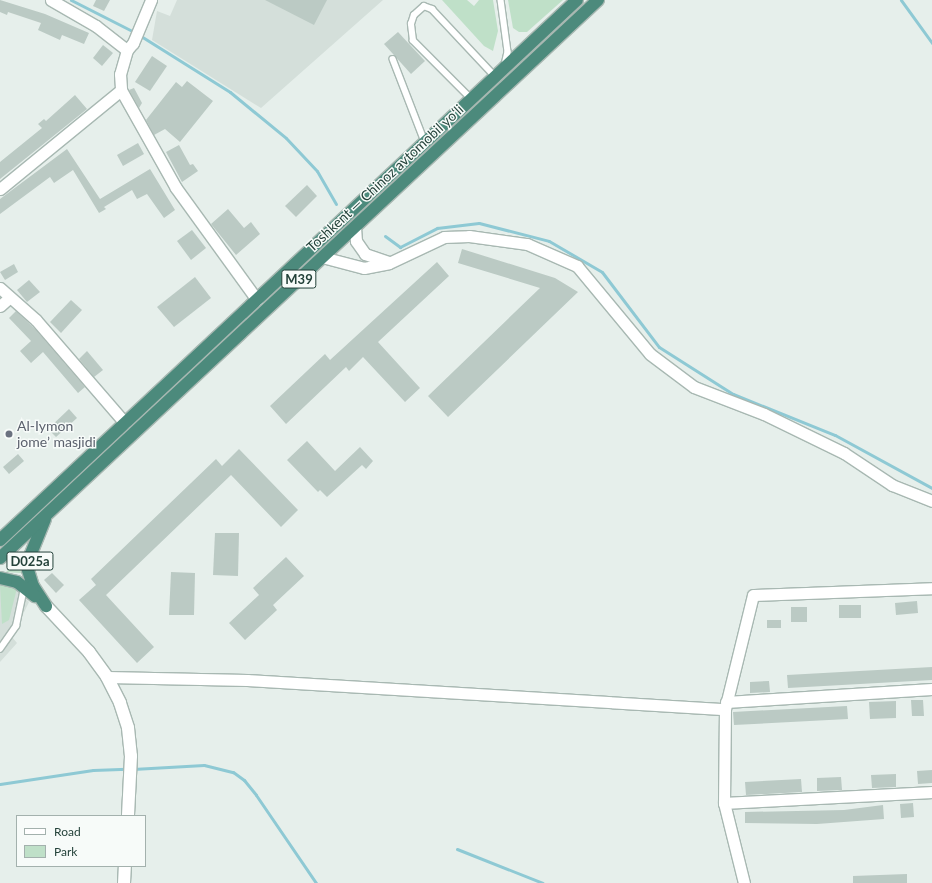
<!DOCTYPE html>
<meta charset="utf-8">
<style>
body{margin:0}
#map{position:relative;width:932px;height:883px;overflow:hidden;background:#e6efeb;font-family:Lato,sans-serif}
div>[style]{position:absolute}
[style*='--x']{left:calc(var(--x)*1px);top:calc(var(--y)*1px);width:calc(var(--w)*1px);rotate:calc(var(--a)*1deg)}
.built>*{inset:0;background:#d4dfda}
.green>*{inset:0;background:#bfe0c8}
.stream>*{height:3px;margin:-1.5px;padding:0 1.5px;transform-origin:1.5px;border-radius:1.5px;background:#8ec9d4}
.building>*{inset:0;background:#bbcac4}
.roads{filter:drop-shadow(1px 0 #a8b8b2) drop-shadow(-1px 0 #a8b8b2) drop-shadow(0 1px #a8b8b2) drop-shadow(0 -1px #a8b8b2)}
.service>*{height:5.5px;margin:-2.75px;padding:0 2.75px;transform-origin:2.75px;border-radius:2.75px;background:#fff}
.minor>*{height:11px;margin:-5.5px;padding:0 5.5px;transform-origin:5.5px;border-radius:5.5px;background:#fff}
.secondary>*{height:12px;margin:-6px;padding:0 6px;transform-origin:6px;border-radius:6px;background:#fff}
.trunk>*{height:12px;margin:-6px;padding:0 6px;transform-origin:6px;border-radius:6px;background:#4c8a7c}
.dots>*{width:11px;height:11px;translate:-50% -50%;box-sizing:border-box;border:2px solid #f7fbf9;border-radius:50%}
span{translate:-50% -50%;white-space:nowrap;text-align:center;line-height:1.15;-webkit-text-stroke:3px #f7fbf9;paint-order:stroke}
.shield-label span{padding:1px 3px;background:#f7fbf9;border:1px solid;border-radius:3px;-webkit-text-stroke-width:0}
.shield-label{font-size:13px;color:#24423a;font-weight:700}
.street-label{font-size:14px;color:#24423a}
.worship-label{font-size:14px;color:#5b616d}
.left{translate:0 -50%;text-align:left}
.legend{position:absolute;left:16px;top:815px;width:130px;height:52px;box-sizing:border-box;background:#f7fbf9;border:1px solid #a3b1ad;margin:0;padding:5px 7px;list-style:none;font-size:12px;color:#24423a}
.legend li{display:flex;align-items:center;gap:8px;height:20px}
.legend b{width:20px;border:1px solid #a3b1ad}
</style>
<div id="map">
<div class="built">
<div style="clip-path:polygon(177px 0,383px 0,261px 108px,152px 40px,157px 11px,170px 16px)"></div>
<div style="clip-path:polygon(0 573px,29px 602px,12px 637px,17px 643px,0 662px)"></div>
</div>
<div class="green">
<div style="clip-path:polygon(442px 0,467px 0,474px 6px,479px 0,493px 0,498px 31px,493px 51px,484px 46px)"></div>
<div style="clip-path:polygon(508px 0,563px 0,527px 32px,519px 32px,513px 28px)"></div>
<div style="clip-path:polygon(24px 554px,21px 573px,6px 572px)"></div>
<div style="clip-path:polygon(0 585px,17px 588px,9px 620px,2px 624px)"></div>
</div>
<div class="stream">
<div style="--x:71;--y:0;--w:73;--a:26.9"></div>
<div style="--x:136;--y:33;--w:111;--a:32.1"></div>
<div style="--x:230;--y:92;--w:72;--a:39.4"></div>
<div style="--x:286;--y:138;--w:45;--a:46.8"></div>
<div style="--x:317;--y:171;--w:38;--a:60"></div>
<div style="--x:901;--y:0;--w:53;--a:54.2"></div>
<div style="--x:385;--y:236;--w:19;--a:36"></div>
<div style="--x:400;--y:247;--w:42;--a:-27.2"></div>
<div style="--x:437;--y:228;--w:42;--a:-6.8"></div>
<div style="--x:479;--y:223;--w:72;--a:14.4"></div>
<div style="--x:549;--y:241;--w:61;--a:30.3"></div>
<div style="--x:602;--y:272;--w:94;--a:52.8"></div>
<div style="--x:659;--y:347;--w:88;--a:32.4"></div>
<div style="--x:733;--y:394;--w:110;--a:21.9"></div>
<div style="--x:835;--y:435;--w:111;--a:28.7"></div>
<div style="--x:133;--y:769;--w:71;--a:-3.2"></div>
<div style="--x:204;--y:765;--w:30;--a:14"></div>
<div style="--x:233;--y:772;--w:14;--a:36"></div>
<div style="--x:244;--y:780;--w:19;--a:51"></div>
<div style="--x:256;--y:795;--w:107;--a:55.7"></div>
<div style="--x:0;--y:784;--w:94;--a:-8.6"></div>
<div style="--x:93;--y:770;--w:34;--a:-2"></div>
<div style="--x:457;--y:849;--w:92;--a:21.6"></div>
</div>
<div class="building">
<div style="clip-path:polygon(0 0,45px 14px,89px 33px,84px 44px,62px 35px,60px 40px,38px 30px,41px 23px,8px 12px,7px 15px,0 12px)"></div>
<div style="clip-path:polygon(96px 0,110px 0,104px 11px,93px 6px)"></div>
<div style="clip-path:polygon(265px 0,327px 0,314px 25px)"></div>
<div style="clip-path:polygon(398px 32px,425px 61px,411px 74px,384px 44px)"></div>
<div style="clip-path:polygon(103px 45px,113px 53px,102px 66px,93px 58px)"></div>
<div style="clip-path:polygon(152px 56px,167px 66px,150px 91px,135px 82px)"></div>
<div style="clip-path:polygon(187px 81px,213px 101px,180px 142px,165px 129px,154px 135px,146px 120px,176px 82px,182px 87px)"></div>
<div style="clip-path:polygon(134px 88px,142px 103px,139px 108px,129px 90px)"></div>
<div style="clip-path:polygon(75px 95px,87px 109px,0 179px,0 162px,42px 128px,38px 124px,44px 119px,46px 121px)"></div>
<div style="clip-path:polygon(138px 143px,144px 154px,123px 166px,117px 155px)"></div>
<div style="clip-path:polygon(179px 145px,190px 165px,193px 164px,198px 171px,182px 182px,166px 152px)"></div>
<div style="clip-path:polygon(67px 149px,100px 199px,150px 169px,175px 210px,164px 218px,147px 194px,137px 199px,132px 190px,104px 207px,106px 209px,99px 213px,73px 170px,54px 183px,50px 177px,0 214px,0 199px)"></div>
<div style="clip-path:polygon(307px 185px,317px 196px,296px 217px,285px 206px)"></div>
<div style="clip-path:polygon(228px 209px,244px 228px,251px 222px,260px 234px,236px 255px,211px 224px)"></div>
<div style="clip-path:polygon(192px 230px,206px 248px,191px 260px,177px 241px)"></div>
<div style="clip-path:polygon(462px 249px,555px 278px,578px 292px,448px 417px,428px 396px,540px 288px,458px 263px)"></div>
<div style="clip-path:polygon(437px 262px,449px 276px,378px 342px,420px 388px,405px 402px,363px 357px,349px 371px,346px 367px,286px 424px,270px 406px,325px 354px,330px 360px)"></div>
<div style="clip-path:polygon(14px 264px,18px 272px,5px 280px,0 272px)"></div>
<div style="clip-path:polygon(195px 277px,211px 298px,174px 327px,157px 307px)"></div>
<div style="clip-path:polygon(29px 280px,40px 292px,27px 302px,17px 290px)"></div>
<div style="clip-path:polygon(71px 300px,82px 310px,61px 333px,50px 322px)"></div>
<div style="clip-path:polygon(16px 311px,35px 329px,85px 387px,78px 393px,43px 352px,31px 363px,20px 351px,31px 341px,9px 318px)"></div>
<div style="clip-path:polygon(87px 351px,103px 370px,94px 377px,79px 359px)"></div>
<div style="clip-path:polygon(69px 409px,77px 418px,56px 437px,48px 429px)"></div>
<div style="clip-path:polygon(307px 441px,335px 471px,360px 447px,373px 461px,366px 469px,362px 465px,327px 497px,320px 490px,318px 492px,287px 460px)"></div>
<div style="clip-path:polygon(239px 449px,298px 510px,281px 527px,231px 475px,106px 595px,154px 647px,137px 663px,79px 600px,96px 585px,91px 579px,216px 459px,222px 466px)"></div>
<div style="clip-path:polygon(18px 454px,24px 461px,9px 474px,3px 467px)"></div>
<div style="clip-path:polygon(215px 533px,239px 533px,238px 576px,213px 575px)"></div>
<div style="clip-path:polygon(286px 557px,304px 576px,273px 605px,277px 610px,245px 640px,229px 623px,259px 595px,253px 588px)"></div>
<div style="clip-path:polygon(171px 572px,195px 573px,194px 615px,169px 615px)"></div>
<div style="clip-path:polygon(52px 573px,64px 585px,56px 593px,44px 580px)"></div>
<div style="clip-path:polygon(917px 601px,918px 613px,896px 615px,895px 603px)"></div>
<div style="clip-path:polygon(839px 605px,861px 605px,861px 618px,839px 618px)"></div>
<div style="clip-path:polygon(791px 607px,807px 607px,807px 622px,791px 622px)"></div>
<div style="clip-path:polygon(767px 620px,781px 620px,781px 628px,767px 628px)"></div>
<div style="clip-path:polygon(932px 667px,932px 680px,788px 688px,787px 675px)"></div>
<div style="clip-path:polygon(769px 681px,770px 692px,750px 693px,750px 682px)"></div>
<div style="clip-path:polygon(911px 700px,923px 700px,924px 716px,912px 716px)"></div>
<div style="clip-path:polygon(896px 701px,896px 718px,870px 719px,869px 702px)"></div>
<div style="clip-path:polygon(847px 706px,848px 719px,734px 725px,733px 712px)"></div>
<div style="clip-path:polygon(932px 770px,932px 783px,918px 784px,917px 771px)"></div>
<div style="clip-path:polygon(896px 774px,896px 787px,872px 788px,871px 775px)"></div>
<div style="clip-path:polygon(841px 777px,842px 790px,817px 791px,817px 778px)"></div>
<div style="clip-path:polygon(801px 779px,802px 792px,746px 795px,745px 782px)"></div>
<div style="clip-path:polygon(913px 803px,914px 817px,901px 818px,900px 804px)"></div>
<div style="clip-path:polygon(883px 805px,884px 819px,817px 824px,745px 823px,745px 812px,844px 810px)"></div>
<div style="clip-path:polygon(907px 874px,907px 883px,853px 883px,853px 876px)"></div>
</div>
<div class="roads">
<div class="service">
<div style="--x:501;--y:0;--w:52;--a:82.3"></div>
<div style="--x:508;--y:52;--w:13;--a:103"></div>
<div style="--x:393;--y:59;--w:89;--a:68.9"></div>
<div style="--x:471;--y:99;--w:82;--a:-135"></div>
<div style="--x:413;--y:41;--w:17;--a:-97"></div>
<div style="--x:411;--y:24;--w:9;--a:-72"></div>
<div style="--x:414;--y:15;--w:13;--a:-42"></div>
<div style="--x:424;--y:6;--w:9;--a:21"></div>
<div style="--x:432;--y:9;--w:92;--a:46.8"></div>
<div style="--x:0;--y:649;--w:28;--a:-55"></div>
<div style="--x:16;--y:626;--w:40;--a:-78"></div>
</div>
<div class="minor">
<div style="--x:51;--y:0;--w:52;--a:30"></div>
<div style="--x:96;--y:26;--w:39;--a:38"></div>
<div style="--x:151;--y:0;--w:47;--a:112.7"></div>
<div style="--x:133;--y:43;--w:9;--a:131"></div>
<div style="--x:127;--y:50;--w:25;--a:106"></div>
<div style="--x:120;--y:74;--w:16;--a:86"></div>
<div style="--x:121;--y:90;--w:112;--a:60.7"></div>
<div style="--x:176;--y:188;--w:138;--a:54.1"></div>
<div style="--x:0;--y:189;--w:156;--a:-39.3"></div>
<div style="--x:355;--y:227;--w:14;--a:86"></div>
<div style="--x:356;--y:241;--w:16;--a:55"></div>
<div style="--x:365;--y:254;--w:24;--a:19"></div>
<div style="--x:322;--y:257;--w:43;--a:14.7"></div>
<div style="--x:364;--y:268;--w:25;--a:-11"></div>
<div style="--x:389;--y:263;--w:61;--a:-25.3"></div>
<div style="--x:444;--y:237;--w:25;--a:-2"></div>
<div style="--x:469;--y:236;--w:59;--a:7.9"></div>
<div style="--x:527;--y:244;--w:55;--a:23.7"></div>
<div style="--x:577;--y:266;--w:114;--a:50.3"></div>
<div style="--x:650;--y:354;--w:55;--a:36.9"></div>
<div style="--x:694;--y:387;--w:75;--a:21.1"></div>
<div style="--x:764;--y:414;--w:89;--a:26"></div>
<div style="--x:844;--y:453;--w:58;--a:33.7"></div>
<div style="--x:892;--y:485;--w:43;--a:21.8"></div>
<div style="--x:0;--y:288;--w:48;--a:41.6"></div>
<div style="--x:36;--y:320;--w:136;--a:49.2"></div>
<div style="--x:0;--y:306;--w:12;--a:-42"></div>
<div style="--x:107;--y:677;--w:140;--a:1.2"></div>
<div style="--x:247;--y:680;--w:479;--a:3.5"></div>
<div style="--x:726;--y:702;--w:206;--a:-3.6"></div>
<div style="--x:724;--y:803;--w:208;--a:-3"></div>
<div style="--x:744;--y:883;--w:82;--a:-104"></div>
<div style="--x:724;--y:803;--w:94;--a:-89.4"></div>
<div style="--x:725;--y:709;--w:117;--a:-76.2"></div>
<div style="--x:753;--y:595;--w:179;--a:-2.2"></div>
</div>
<div class="secondary">
<div style="--x:46;--y:606;--w:63;--a:46.9"></div>
<div style="--x:89;--y:652;--w:31;--a:54"></div>
<div style="--x:107;--y:677;--w:29;--a:63"></div>
<div style="--x:120;--y:703;--w:26;--a:72"></div>
<div style="--x:128;--y:728;--w:28;--a:84"></div>
<div style="--x:131;--y:756;--w:60;--a:92.9"></div>
<div style="--x:124;--y:883;--w:17;--a:-87"></div>
</div>
<div class="trunk">
<div style="--x:45;--y:519;--w:38;--a:112"></div>
<div style="--x:31;--y:554;--w:16;--a:101"></div>
<div style="--x:28;--y:570;--w:17;--a:73"></div>
<div style="--x:33;--y:586;--w:24;--a:57"></div>
<div style="--x:0;--y:540;--w:790;--a:-43.1"></div>
<div style="--x:0;--y:558;--w:818;--a:-43.02"></div>
<div style="--x:0;--y:578;--w:17;--a:13"></div>
<div style="--x:17;--y:582;--w:23;--a:38"></div>
</div>
</div>
<div class="dots">
<div style="left:9px;top:434px;background:#6b7280"></div>
</div>
<div class="shield-label">
<span style="left:299px;top:279px">M39</span>
<span style="left:30px;top:561px">D025a</span>
</div>
<div class="street-label">
<span style="left:385px;top:178px;rotate:-43deg">Toshkent — Chinoz avtomobil yoʻli</span>
</div>
<div class="worship-label">
<span class="left" style="left:17px;top:434px">Al-Iymon<br>jome’ masjidi</span>
</div>
<ul class="legend">
<li><b style="height:5px;background:#fff"></b>Road</li>
<li><b style="height:11px;background:#bfe0c8"></b>Park</li>
</ul>
</div>
